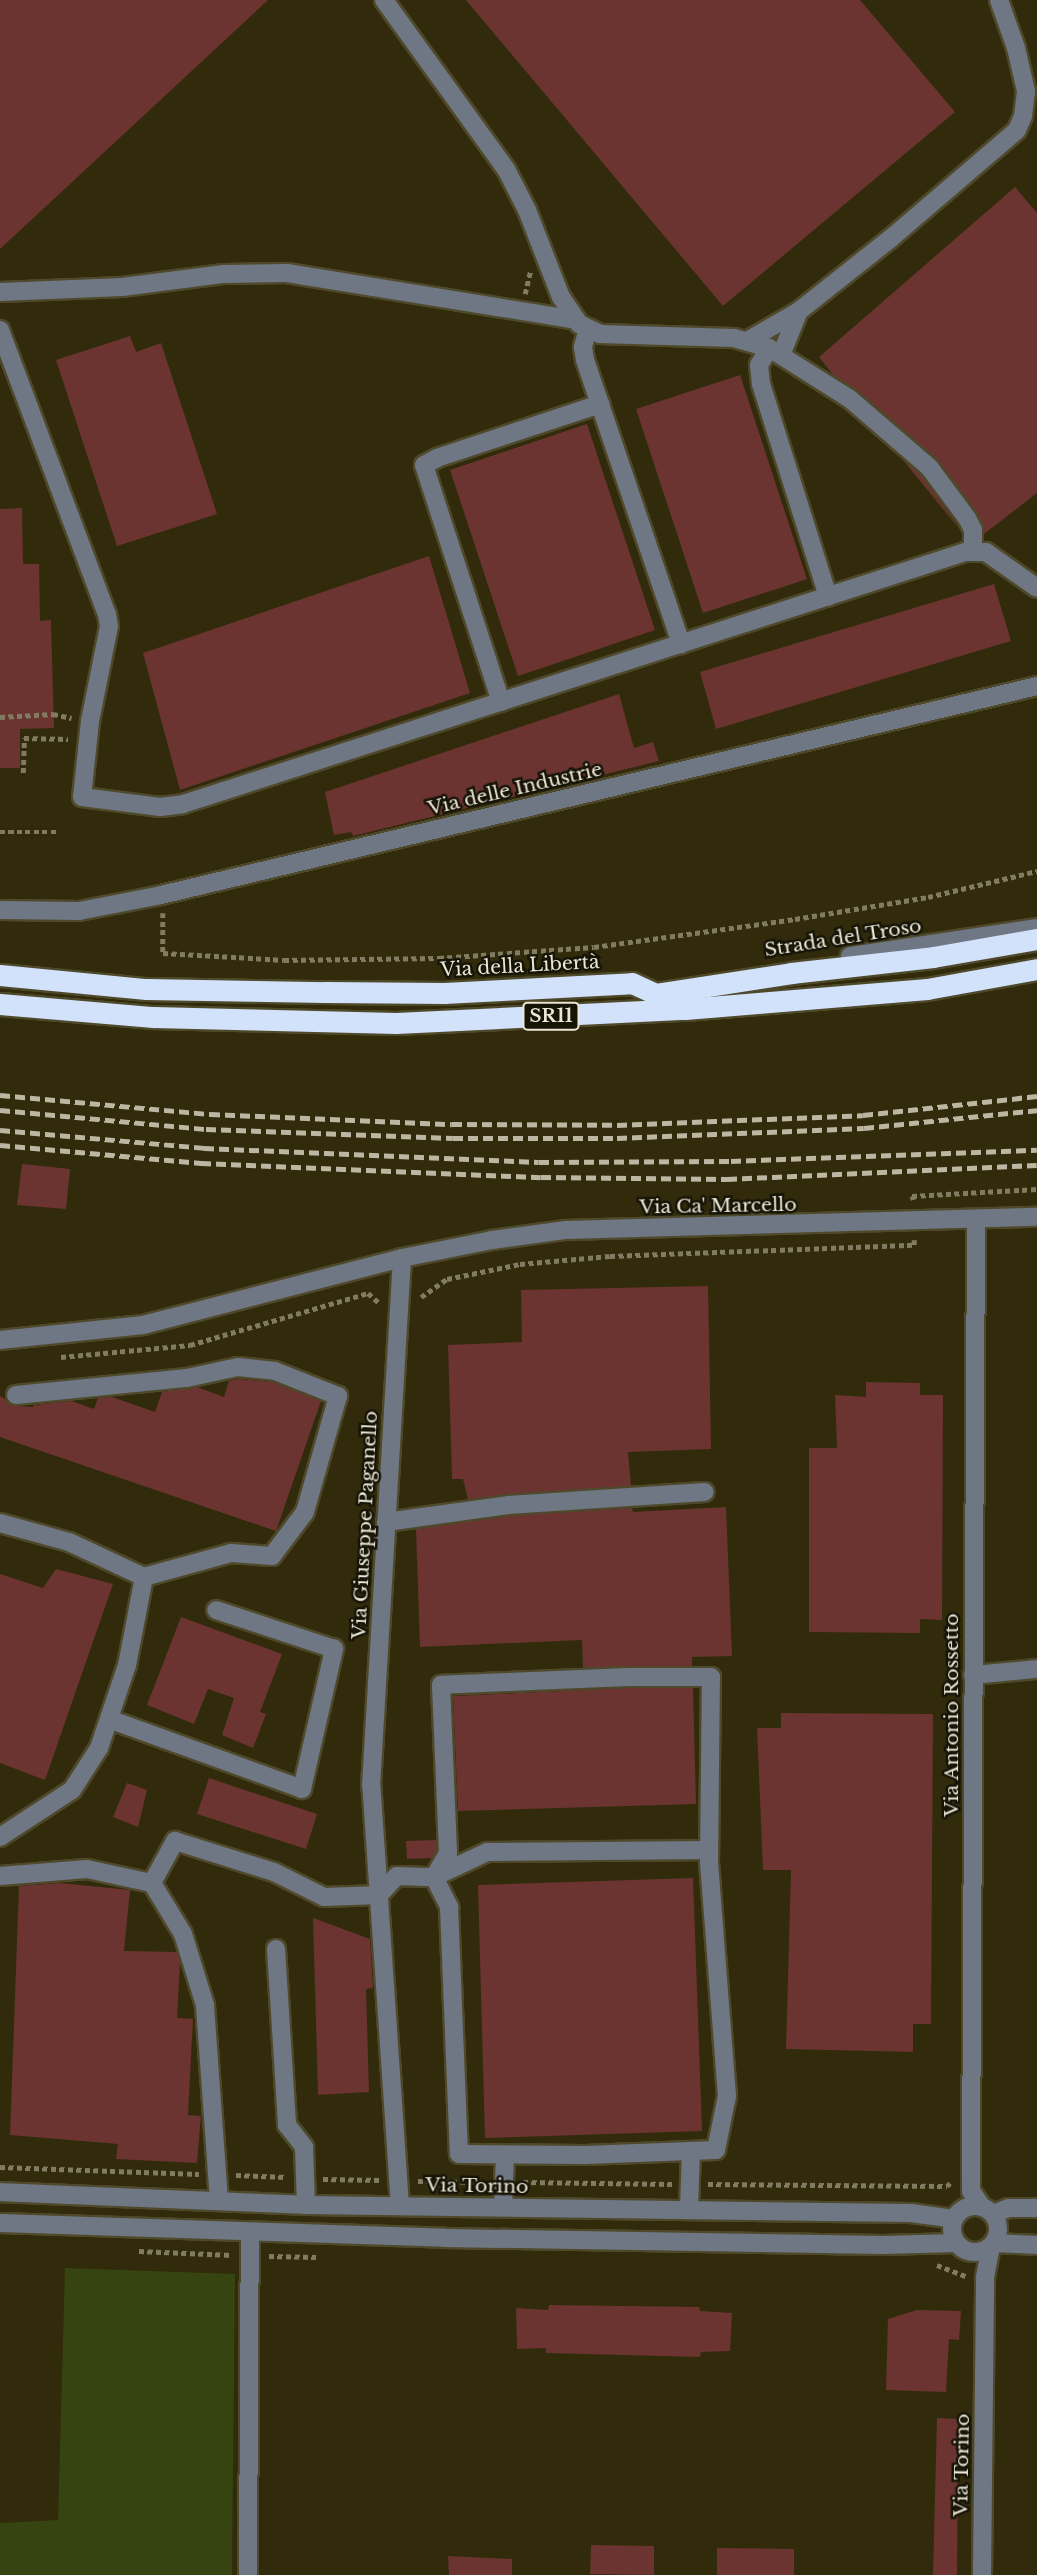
<!DOCTYPE html>
<meta charset="utf-8">
<style>
body{margin:0}
#map{position:relative;width:1037px;height:2575px;overflow:hidden;background:#312b0b;font-family:"Libre Baskerville",serif}
div>[style]{position:absolute}
[style*='--x']{left:calc(var(--x)*1px);top:calc(var(--y)*1px);width:calc(var(--w)*1px);rotate:calc(var(--a)*1deg)}
.green>*{inset:0;background:#354410}
.building>*{inset:0;background:#6b3430}
.path>*{height:4.5px;margin-top:-2.25px;transform-origin:0;background:repeating-linear-gradient(90deg,#807b61 0 5px,transparent 0 8.5px)}
.roads{filter:drop-shadow(2px 0 #4f492b) drop-shadow(-2px 0 #4f492b) drop-shadow(0 2px #4f492b) drop-shadow(0 -2px #4f492b)}
.minor>*{height:18px;margin:-9px;padding:0 9px;transform-origin:9px;border-radius:9px;background:#6f7784}
.minor>.ring{margin:-9px;padding:0;box-sizing:content-box;background:none;border:18px solid #6f7784;border-radius:50%}
.highway>*{height:21px;margin:-10.5px;padding:0 10.5px;transform-origin:10.5px;border-radius:10.5px;background:#d2e2fb}
.rail>*{height:5px;margin-top:-2.5px;transform-origin:0;background:repeating-linear-gradient(90deg,#bcb7a3 0 10px,transparent 0 15px)}
span{translate:-50% -50%;white-space:nowrap;text-align:center;line-height:1.15;-webkit-text-stroke:5px #161307;paint-order:stroke}
.shield-label span{padding:2px 5px;background:#161307;border:2px solid;border-radius:5px;-webkit-text-stroke-width:0}
.shield-label{font-size:18px;color:#ebe7d6;font-weight:700}
.street-label{font-size:19px;color:#ebe7d6}
</style>
<div id="map">
<div class="green">
<div style="clip-path:polygon(65px 2268px,235px 2274px,232px 2575px,0 2575px,0 2523px,58px 2520px)"></div>
</div>
<div class="building">
<div style="clip-path:polygon(0 0,268px 0,0 249px)"></div>
<div style="clip-path:polygon(466px 0,860px 0,955px 112px,723px 306px)"></div>
<div style="clip-path:polygon(1015px 187px,1037px 213px,1037px 493px,984px 534px,976px 511px,937px 459px,857px 390px,834px 376px,819px 357px)"></div>
<div style="clip-path:polygon(130px 336px,136px 352px,161px 343px,217px 514px,117px 546px,56px 360px)"></div>
<div style="clip-path:polygon(740px 375px,807px 579px,703px 613px,636px 409px)"></div>
<div style="clip-path:polygon(587px 424px,655px 630px,518px 676px,450px 470px)"></div>
<div style="clip-path:polygon(903px 460px,921px 475px,960px 530px)"></div>
<div style="clip-path:polygon(22px 508px,23px 564px,39px 564px,40px 621px,51px 620px,54px 728px,20px 729px,20px 768px,0 768px,0 509px)"></div>
<div style="clip-path:polygon(429px 556px,470px 693px,180px 790px,143px 653px)"></div>
<div style="clip-path:polygon(994px 584px,1011px 641px,716px 729px,700px 672px)"></div>
<div style="clip-path:polygon(619px 694px,634px 748px,653px 742px,659px 761px,353px 836px,351px 832px,334px 835px,325px 792px)"></div>
<div style="clip-path:polygon(22px 1164px,70px 1169px,66px 1209px,17px 1205px)"></div>
<div style="clip-path:polygon(708px 1286px,711px 1449px,628px 1452px,631px 1486px,468px 1499px,463px 1479px,452px 1479px,448px 1345px,522px 1342px,521px 1290px)"></div>
<div style="clip-path:polygon(239px 1379px,272px 1382px,321px 1401px,276px 1531px,0 1437px,0 1396px,16px 1406px,33px 1407px,34px 1405px,71px 1401px,94px 1409px,98px 1398px,112px 1397px,155px 1412px,162px 1392px,197px 1387px,224px 1397px,229px 1381px)"></div>
<div style="clip-path:polygon(866px 1382px,920px 1383px,920px 1395px,943px 1395px,942px 1620px,920px 1619px,920px 1633px,809px 1632px,809px 1448px,837px 1448px,835px 1395px,866px 1397px)"></div>
<div style="clip-path:polygon(726px 1507px,732px 1656px,692px 1657px,692px 1666px,583px 1668px,582px 1640px,420px 1647px,416px 1529px,509px 1516px,632px 1508px,633px 1512px)"></div>
<div style="clip-path:polygon(56px 1569px,113px 1584px,45px 1780px,0 1763px,0 1574px,43px 1588px)"></div>
<div style="clip-path:polygon(181px 1617px,282px 1654px,260px 1712px,266px 1714px,253px 1748px,222px 1735px,234px 1698px,208px 1689px,194px 1724px,147px 1705px)"></div>
<div style="clip-path:polygon(628px 1688px,693px 1688px,696px 1804px,458px 1811px,453px 1696px)"></div>
<div style="clip-path:polygon(781px 1713px,933px 1714px,931px 2024px,913px 2024px,913px 2052px,786px 2049px,791px 1870px,763px 1870px,757px 1728px,781px 1728px)"></div>
<div style="clip-path:polygon(209px 1778px,317px 1814px,306px 1849px,197px 1814px)"></div>
<div style="clip-path:polygon(127px 1783px,147px 1790px,138px 1827px,113px 1817px)"></div>
<div style="clip-path:polygon(436px 1840px,437px 1850px,432px 1858px,407px 1859px,406px 1841px)"></div>
<div style="clip-path:polygon(693px 1878px,702px 2131px,485px 2138px,478px 1885px)"></div>
<div style="clip-path:polygon(60px 1883px,130px 1890px,124px 1951px,177px 1952px,180px 1962px,177px 2018px,193px 2019px,188px 2115px,201px 2116px,197px 2163px,116px 2159px,118px 2144px,10px 2135px,19px 1886px)"></div>
<div style="clip-path:polygon(313px 1918px,370px 1939px,373px 1988px,366px 1989px,369px 2092px,318px 2095px)"></div>
<div style="clip-path:polygon(549px 2305px,699px 2307px,700px 2311px,732px 2313px,730px 2351px,701px 2352px,700px 2357px,546px 2353px,546px 2348px,517px 2349px,516px 2308px,548px 2310px)"></div>
<div style="clip-path:polygon(917px 2310px,961px 2311px,959px 2340px,949px 2339px,946px 2392px,886px 2390px,888px 2319px)"></div>
<div style="clip-path:polygon(937px 2418px,958px 2419px,957px 2575px,933px 2575px)"></div>
<div style="clip-path:polygon(591px 2545px,654px 2546px,654px 2575px,590px 2574px)"></div>
<div style="clip-path:polygon(717px 2548px,794px 2549px,794px 2575px,717px 2575px)"></div>
<div style="clip-path:polygon(448px 2556px,512px 2559px,512px 2575px,449px 2575px)"></div>
</div>
<div class="path">
<div style="--x:525;--y:294;--w:23;--a:-77"></div>
<div style="--x:0;--y:717;--w:53;--a:-3.2"></div>
<div style="--x:53;--y:714;--w:19;--a:12"></div>
<div style="--x:23;--y:773;--w:35;--a:-88"></div>
<div style="--x:24;--y:738;--w:44;--a:1.3"></div>
<div style="--x:0;--y:832;--w:59;--a:0"></div>
<div style="--x:163;--y:913;--w:40;--a:90"></div>
<div style="--x:163;--y:953;--w:121;--a:3.3"></div>
<div style="--x:284;--y:960;--w:155;--a:-0.7"></div>
<div style="--x:439;--y:958;--w:155;--a:-4.1"></div>
<div style="--x:594;--y:947;--w:203;--a:-7.9"></div>
<div style="--x:795;--y:919;--w:135;--a:-9.4"></div>
<div style="--x:928;--y:897;--w:112;--a:-13.4"></div>
<div style="--x:913;--y:1200;--w:4;--a:-104"></div>
<div style="--x:912;--y:1196;--w:125;--a:-3.2"></div>
<div style="--x:421;--y:1297;--w:32;--a:-35"></div>
<div style="--x:447;--y:1279;--w:75;--a:-11.6"></div>
<div style="--x:520;--y:1264;--w:90;--a:-5.1"></div>
<div style="--x:610;--y:1256;--w:304;--a:-2.1"></div>
<div style="--x:914;--y:1245;--w:5;--a:-90"></div>
<div style="--x:61;--y:1357;--w:130;--a:-5.3"></div>
<div style="--x:190;--y:1345;--w:185;--a:-16.3"></div>
<div style="--x:368;--y:1293;--w:15;--a:42"></div>
<div style="--x:0;--y:2167;--w:199;--a:2"></div>
<div style="--x:236;--y:2175;--w:51;--a:2.2"></div>
<div style="--x:323;--y:2179;--w:58;--a:1"></div>
<div style="--x:418;--y:2181;--w:68;--a:0.8"></div>
<div style="--x:523;--y:2182;--w:149;--a:0.8"></div>
<div style="--x:708;--y:2184;--w:239;--a:0.5"></div>
<div style="--x:947;--y:2186;--w:4;--a:-45"></div>
<div style="--x:139;--y:2251;--w:93;--a:2.5"></div>
<div style="--x:269;--y:2256;--w:47;--a:1.2"></div>
<div style="--x:937;--y:2265;--w:33;--a:21"></div>
</div>
<div class="roads">
<div class="minor">
<div style="--x:384;--y:0;--w:208;--a:54.2"></div>
<div style="--x:506;--y:169;--w:46;--a:62.9"></div>
<div style="--x:527;--y:210;--w:93;--a:68.7"></div>
<div style="--x:561;--y:297;--w:32;--a:56"></div>
<div style="--x:579;--y:324;--w:23;--a:25"></div>
<div style="--x:600;--y:334;--w:134;--a:1.7"></div>
<div style="--x:734;--y:338;--w:36;--a:16"></div>
<div style="--x:769;--y:348;--w:96;--a:32.2"></div>
<div style="--x:850;--y:399;--w:104;--a:40.7"></div>
<div style="--x:929;--y:467;--w:64;--a:53.3"></div>
<div style="--x:967;--y:518;--w:13;--a:63"></div>
<div style="--x:973;--y:530;--w:21;--a:90"></div>
<div style="--x:0;--y:292;--w:122;--a:-2.3"></div>
<div style="--x:122;--y:287;--w:103;--a:-7.3"></div>
<div style="--x:224;--y:274;--w:63;--a:-0.9"></div>
<div style="--x:287;--y:273;--w:293;--a:9.2"></div>
<div style="--x:588;--y:329;--w:19;--a:106"></div>
<div style="--x:583;--y:347;--w:13;--a:81"></div>
<div style="--x:585;--y:360;--w:300;--a:71.3"></div>
<div style="--x:0;--y:330;--w:303;--a:69.4"></div>
<div style="--x:107;--y:614;--w:12;--a:81"></div>
<div style="--x:109;--y:626;--w:97;--a:101.3"></div>
<div style="--x:90;--y:721;--w:76;--a:96"></div>
<div style="--x:82;--y:797;--w:79;--a:7.3"></div>
<div style="--x:160;--y:807;--w:23;--a:-7"></div>
<div style="--x:183;--y:804;--w:822;--a:-17.86"></div>
<div style="--x:965;--y:552;--w:21;--a:0"></div>
<div style="--x:986;--y:552;--w:62;--a:35.2"></div>
<div style="--x:747;--y:341;--w:60;--a:-30"></div>
<div style="--x:799;--y:311;--w:116;--a:-38.4"></div>
<div style="--x:890;--y:239;--w:167;--a:-40.6"></div>
<div style="--x:1017;--y:130;--w:15;--a:-67"></div>
<div style="--x:1023;--y:116;--w:25;--a:-83"></div>
<div style="--x:1026;--y:91;--w:44;--a:-103.1"></div>
<div style="--x:1016;--y:48;--w:51;--a:-109.5"></div>
<div style="--x:769;--y:348;--w:20;--a:120"></div>
<div style="--x:759;--y:365;--w:19;--a:84"></div>
<div style="--x:761;--y:384;--w:223;--a:72.5"></div>
<div style="--x:781;--y:355;--w:48;--a:-67.8"></div>
<div style="--x:501;--y:702;--w:249;--a:-108"></div>
<div style="--x:424;--y:465;--w:15;--a:-28"></div>
<div style="--x:437;--y:458;--w:172;--a:-18.3"></div>
<div style="--x:0;--y:910;--w:79;--a:0.7"></div>
<div style="--x:79;--y:911;--w:84;--a:-11"></div>
<div style="--x:161;--y:895;--w:901;--a:-13.42"></div>
<div style="--x:850;--y:956;--w:189;--a:-8.5"></div>
<div style="--x:976;--y:1221;--w:970;--a:90.3"></div>
<div style="--x:971;--y:2191;--w:19;--a:55"></div>
<div style="--x:0;--y:1340;--w:144;--a:-6"></div>
<div style="--x:143;--y:1325;--w:268;--a:-14.5"></div>
<div style="--x:402;--y:1258;--w:92;--a:-11.3"></div>
<div style="--x:492;--y:1240;--w:75;--a:-7.7"></div>
<div style="--x:566;--y:1230;--w:471;--a:-1.6"></div>
<div style="--x:16;--y:1395;--w:172;--a:-5.7"></div>
<div style="--x:187;--y:1378;--w:52;--a:-12.2"></div>
<div style="--x:238;--y:1367;--w:37;--a:6"></div>
<div style="--x:275;--y:1371;--w:68;--a:21.6"></div>
<div style="--x:338;--y:1396;--w:121;--a:105.9"></div>
<div style="--x:305;--y:1512;--w:55;--a:126.9"></div>
<div style="--x:272;--y:1556;--w:41;--a:-175.8"></div>
<div style="--x:231;--y:1553;--w:90;--a:164.6"></div>
<div style="--x:386;--y:1522;--w:123;--a:-7.9"></div>
<div style="--x:508;--y:1505;--w:197;--a:-3.8"></div>
<div style="--x:0;--y:1523;--w:72;--a:15.4"></div>
<div style="--x:69;--y:1542;--w:83;--a:25"></div>
<div style="--x:144;--y:1577;--w:90;--a:100.9"></div>
<div style="--x:127;--y:1665;--w:88;--a:108.6"></div>
<div style="--x:99;--y:1748;--w:50;--a:122.7"></div>
<div style="--x:72;--y:1790;--w:86;--a:146.9"></div>
<div style="--x:973;--y:1675;--w:64;--a:-5.4"></div>
<div style="--x:109;--y:1719;--w:205;--a:19.9"></div>
<div style="--x:302;--y:1789;--w:144;--a:-77.1"></div>
<div style="--x:334;--y:1649;--w:124;--a:-161.7"></div>
<div style="--x:0;--y:1876;--w:87;--a:-4.6"></div>
<div style="--x:87;--y:1869;--w:66;--a:12.2"></div>
<div style="--x:434;--y:1877;--w:59;--a:-25.3"></div>
<div style="--x:487;--y:1852;--w:222;--a:-0.5"></div>
<div style="--x:276;--y:1949;--w:176;--a:86.4"></div>
<div style="--x:287;--y:2125;--w:28;--a:52"></div>
<div style="--x:304;--y:2147;--w:58;--a:88"></div>
<div style="--x:0;--y:2192;--w:306;--a:2.4"></div>
<div style="--x:306;--y:2205;--w:605;--a:0.76"></div>
<div style="--x:911;--y:2213;--w:43;--a:7.9"></div>
<div style="--x:219;--y:2201;--w:196;--a:-94.1"></div>
<div style="--x:205;--y:2005;--w:74;--a:-107.2"></div>
<div style="--x:183;--y:1934;--w:60;--a:-121.3"></div>
<div style="--x:152;--y:1883;--w:48;--a:-61.3"></div>
<div style="--x:175;--y:1841;--w:104;--a:17.4"></div>
<div style="--x:274;--y:1872;--w:56;--a:26.6"></div>
<div style="--x:324;--y:1897;--w:55;--a:-2.1"></div>
<div style="--x:379;--y:1895;--w:26;--a:-47"></div>
<div style="--x:397;--y:1876;--w:37;--a:2"></div>
<div style="--x:434;--y:1877;--w:34;--a:63"></div>
<div style="--x:449;--y:1907;--w:247;--a:87.7"></div>
<div style="--x:459;--y:2154;--w:126;--a:0.5"></div>
<div style="--x:585;--y:2155;--w:131;--a:-2.2"></div>
<div style="--x:716;--y:2150;--w:55;--a:-78.5"></div>
<div style="--x:727;--y:2096;--w:234;--a:-94.4"></div>
<div style="--x:709;--y:1863;--w:186;--a:-89.4"></div>
<div style="--x:711;--y:1677;--w:83;--a:180"></div>
<div style="--x:628;--y:1677;--w:187;--a:177.6"></div>
<div style="--x:441;--y:1685;--w:168;--a:87.6"></div>
<div style="--x:448;--y:1853;--w:28;--a:120"></div>
<div class="ring" style="left:952px;top:2206px;width:28px;height:28px"></div>
<div style="--x:400;--y:2206;--w:421;--a:-93.9"></div>
<div style="--x:371;--y:1786;--w:529;--a:-86.64"></div>
<div style="--x:503;--y:2207;--w:52;--a:-87.8"></div>
<div style="--x:689;--y:2210;--w:59;--a:-88.1"></div>
<div style="--x:993;--y:2214;--w:17;--a:-21"></div>
<div style="--x:1009;--y:2208;--w:28;--a:0"></div>
<div style="--x:0;--y:2223;--w:445;--a:1.9"></div>
<div style="--x:445;--y:2238;--w:438;--a:0.9"></div>
<div style="--x:883;--y:2245;--w:73;--a:-1.6"></div>
<div style="--x:994;--y:2243;--w:43;--a:2.7"></div>
<div style="--x:248;--y:2575;--w:343;--a:-89.7"></div>
<div style="--x:982;--y:2575;--w:298;--a:-89.4"></div>
<div style="--x:985;--y:2277;--w:31;--a:-79"></div>
</div>
<div class="highway">
<div style="--x:0;--y:975;--w:147;--a:5.5"></div>
<div style="--x:146;--y:989;--w:179;--a:1"></div>
<div style="--x:325;--y:992;--w:119;--a:0.5"></div>
<div style="--x:444;--y:993;--w:188;--a:-3"></div>
<div style="--x:632;--y:983;--w:26;--a:25"></div>
<div style="--x:656;--y:994;--w:137;--a:-8.8"></div>
<div style="--x:791;--y:973;--w:143;--a:-6.4"></div>
<div style="--x:933;--y:957;--w:106;--a:-9.8"></div>
<div style="--x:0;--y:1004;--w:154;--a:4.9"></div>
<div style="--x:153;--y:1017;--w:243;--a:1.4"></div>
<div style="--x:396;--y:1023;--w:289;--a:-2.8"></div>
<div style="--x:685;--y:1009;--w:243;--a:-4.7"></div>
<div style="--x:927;--y:989;--w:112;--a:-10.3"></div>
</div>
</div>
<div class="rail">
<div style="--x:0;--y:1095;--w:211;--a:5.2"></div>
<div style="--x:210;--y:1114;--w:242;--a:2.4"></div>
<div style="--x:452;--y:1124;--w:165;--a:0.3"></div>
<div style="--x:617;--y:1125;--w:246;--a:-2.3"></div>
<div style="--x:863;--y:1115;--w:175;--a:-6.2"></div>
<div style="--x:0;--y:1110;--w:207;--a:5.3"></div>
<div style="--x:206;--y:1129;--w:247;--a:2.1"></div>
<div style="--x:453;--y:1138;--w:164;--a:0"></div>
<div style="--x:617;--y:1138;--w:247;--a:-2.3"></div>
<div style="--x:864;--y:1128;--w:174;--a:-5.9"></div>
<div style="--x:0;--y:1130;--w:205;--a:5"></div>
<div style="--x:204;--y:1148;--w:335;--a:2.4"></div>
<div style="--x:539;--y:1162;--w:192;--a:-0.3"></div>
<div style="--x:731;--y:1161;--w:306;--a:-2.1"></div>
<div style="--x:0;--y:1145;--w:202;--a:5.1"></div>
<div style="--x:201;--y:1163;--w:340;--a:2.4"></div>
<div style="--x:541;--y:1177;--w:186;--a:0.6"></div>
<div style="--x:727;--y:1179;--w:310;--a:-2.6"></div>
</div>
<div class="shield-label">
<span style="left:551px;top:1016px">SR11</span>
</div>
<div class="street-label">
<span style="left:515px;top:789px;rotate:-13deg">Via delle Industrie</span>
<span style="left:843px;top:938px;rotate:-9deg">Strada del Troso</span>
<span style="left:520px;top:966px;rotate:-3deg">Via della Libertà</span>
<span style="left:718px;top:1206px;rotate:-1deg">Via Ca' Marcello</span>
<span style="left:365px;top:1525px;rotate:-87deg">Via Giuseppe Paganello</span>
<span style="left:952px;top:1715px;rotate:-90deg">Via Antonio Rossetto</span>
<span style="left:477px;top:2186px;rotate:1deg">Via Torino</span>
<span style="left:962px;top:2465px;rotate:-89deg">Via Torino</span>
</div>
</div>
